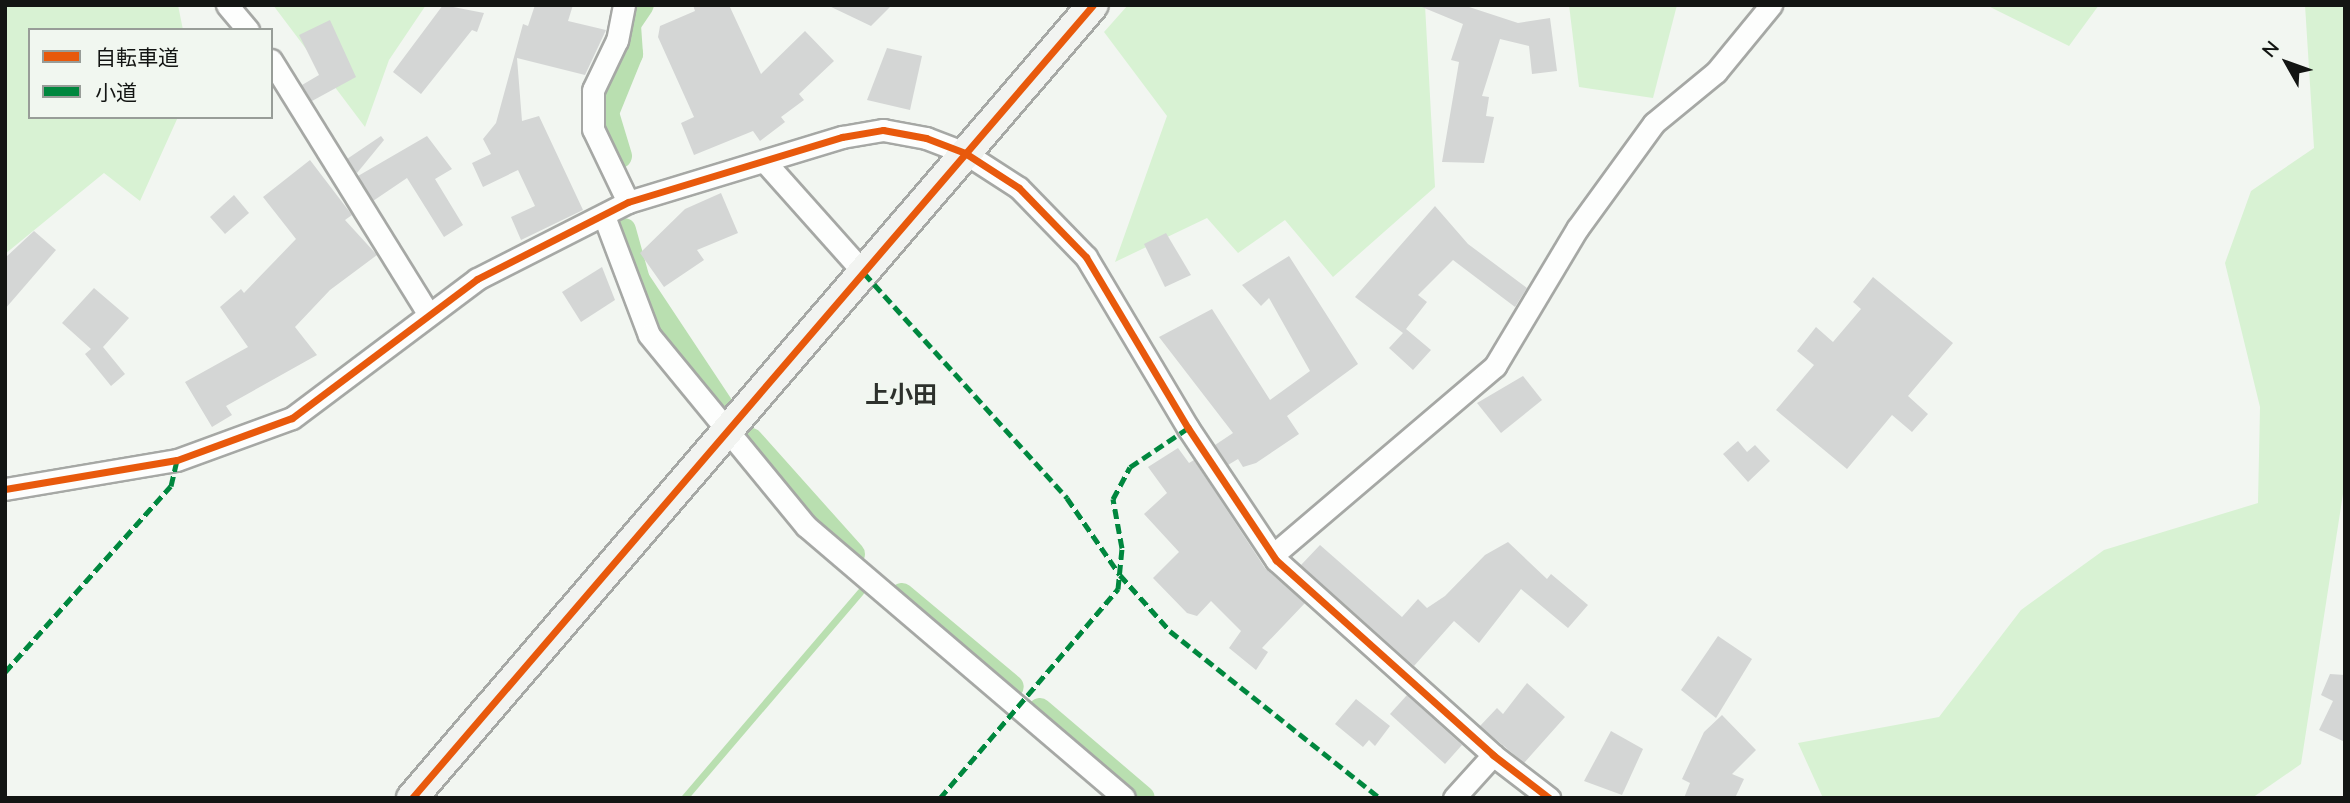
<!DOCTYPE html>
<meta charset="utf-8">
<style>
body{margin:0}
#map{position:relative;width:2350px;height:803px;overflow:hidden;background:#f2f6f1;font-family:"Nunito Sans","Noto Sans JP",sans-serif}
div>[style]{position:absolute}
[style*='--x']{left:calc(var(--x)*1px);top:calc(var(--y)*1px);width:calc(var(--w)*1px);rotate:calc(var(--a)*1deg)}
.green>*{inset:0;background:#d8f2d3}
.stream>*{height:7px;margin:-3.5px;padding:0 3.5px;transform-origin:3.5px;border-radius:3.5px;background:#b9dfb0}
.canal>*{height:24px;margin:-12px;padding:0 12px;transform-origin:12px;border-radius:12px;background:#b9dfb0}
.building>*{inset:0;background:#d4d6d5}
.roads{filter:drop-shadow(2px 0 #a6a8a5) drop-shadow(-2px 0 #a6a8a5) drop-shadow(0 2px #a6a8a5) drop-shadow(0 -2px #a6a8a5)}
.street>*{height:21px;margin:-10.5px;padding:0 10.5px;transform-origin:10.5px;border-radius:10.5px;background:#fdfefd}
.secondary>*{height:30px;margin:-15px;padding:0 15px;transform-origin:15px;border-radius:15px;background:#f2f4f1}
.quiet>*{height:5px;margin-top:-2.5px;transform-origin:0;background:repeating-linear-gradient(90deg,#00873e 0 10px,transparent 0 15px)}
.cycleway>*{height:7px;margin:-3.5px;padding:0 3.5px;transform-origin:3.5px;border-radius:3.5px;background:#e8590c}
span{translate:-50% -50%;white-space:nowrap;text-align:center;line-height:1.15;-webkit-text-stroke:6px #f1f7f0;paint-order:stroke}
.quarter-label{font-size:24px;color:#2d312c;font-weight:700}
.frame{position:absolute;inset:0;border:7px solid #131513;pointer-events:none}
.legend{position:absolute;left:28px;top:28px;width:245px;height:91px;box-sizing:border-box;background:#f1f7f0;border:2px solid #989d98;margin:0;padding:9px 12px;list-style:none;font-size:21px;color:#131513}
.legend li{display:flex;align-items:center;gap:14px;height:35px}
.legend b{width:35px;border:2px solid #989d98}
.north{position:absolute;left:2252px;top:28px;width:70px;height:70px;-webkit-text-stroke:5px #f1f7f0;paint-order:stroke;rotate:310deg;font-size:19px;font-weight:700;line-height:28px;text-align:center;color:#131513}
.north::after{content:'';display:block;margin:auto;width:24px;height:32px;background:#131513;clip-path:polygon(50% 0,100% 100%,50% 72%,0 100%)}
</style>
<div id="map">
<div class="green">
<div style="clip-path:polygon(5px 5px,178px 5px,183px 30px,30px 30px,30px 117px,178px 117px,140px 201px,104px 173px,5px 254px)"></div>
<div style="clip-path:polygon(273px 5px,426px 5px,389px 60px,365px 127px)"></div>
<div style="clip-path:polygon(1128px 5px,1425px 5px,1435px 187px,1333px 277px,1285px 220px,1238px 253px,1207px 218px,1115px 262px,1167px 116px,1104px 32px)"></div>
<div style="clip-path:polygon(1569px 5px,1677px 5px,1653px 98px,1579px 87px)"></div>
<div style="clip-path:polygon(1986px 5px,2099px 5px,2069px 46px)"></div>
<div style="clip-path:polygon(2305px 5px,2345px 5px,2345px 481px,2301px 764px,2252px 798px,1823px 798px,1798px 743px,1939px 717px,2021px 610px,2104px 550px,2258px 503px,2260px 407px,2225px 263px,2251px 191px,2314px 148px)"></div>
</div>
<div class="stream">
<div style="--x:684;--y:798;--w:271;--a:-49.5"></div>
</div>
<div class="canal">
<div style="--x:620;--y:156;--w:45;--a:-106.8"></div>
<div style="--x:607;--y:113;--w:64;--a:-67.9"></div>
<div style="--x:631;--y:54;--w:30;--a:-94"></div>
<div style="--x:629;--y:24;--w:23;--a:-56"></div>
<div style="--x:624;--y:230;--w:52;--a:74.4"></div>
<div style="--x:638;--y:280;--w:154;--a:56.4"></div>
<div style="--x:751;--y:440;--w:153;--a:48.2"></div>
<div style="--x:902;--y:595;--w:143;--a:39.9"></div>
<div style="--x:1040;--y:710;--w:135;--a:40.5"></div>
</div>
<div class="building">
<div style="clip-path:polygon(443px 5px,484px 13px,477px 32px,472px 30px,421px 94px,393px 72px)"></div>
<div style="clip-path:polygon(535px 5px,573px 5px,568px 21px,606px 30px,585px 75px,517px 58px,522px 121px,539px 116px,583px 210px,521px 240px,511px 217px,535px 206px,518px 170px,483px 187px,472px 163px,491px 154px,483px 139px,496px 123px,523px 24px,528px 26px)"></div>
<div style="clip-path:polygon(693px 5px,729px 5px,761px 74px,805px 31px,834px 61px,799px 94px,804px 100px,781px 117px,785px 122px,760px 141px,753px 131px,694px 155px,681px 123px,694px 117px,658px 37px,660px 26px,695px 11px)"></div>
<div style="clip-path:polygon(827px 5px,892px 5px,871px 26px)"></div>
<div style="clip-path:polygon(1417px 5px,1463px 5px,1518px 23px,1550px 18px,1557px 71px,1532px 74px,1529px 46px,1500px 39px,1482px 96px,1489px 97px,1486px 116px,1494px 117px,1484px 163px,1442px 162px,1459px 62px,1451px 60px,1463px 24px)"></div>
<div style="clip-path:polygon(330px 20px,356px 77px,312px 101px,302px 85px,319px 75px,299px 35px)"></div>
<div style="clip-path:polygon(887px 48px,922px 56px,910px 110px,867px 100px)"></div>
<div style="clip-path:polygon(381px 136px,384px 140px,357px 173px,347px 159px)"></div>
<div style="clip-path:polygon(427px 136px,452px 169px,435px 179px,463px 225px,444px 237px,407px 178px,373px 201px,358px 176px)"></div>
<div style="clip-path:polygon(310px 160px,352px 215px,345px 220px,377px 255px,330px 290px,295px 327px,317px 355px,226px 406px,232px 415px,212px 427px,185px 382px,248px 347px,220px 307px,241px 289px,244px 293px,296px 239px,263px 197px)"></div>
<div style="clip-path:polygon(721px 193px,738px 233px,697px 250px,704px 260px,664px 287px,640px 253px,685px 209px)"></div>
<div style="clip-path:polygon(234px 195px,249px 213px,225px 234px,210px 217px)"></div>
<div style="clip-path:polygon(1435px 206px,1468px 244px,1527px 288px,1515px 307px,1453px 260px,1418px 295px,1427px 302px,1406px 329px,1431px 350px,1413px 370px,1389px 348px,1403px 333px,1355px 297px)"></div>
<div style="clip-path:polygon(34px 231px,56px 250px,5px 309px,5px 258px)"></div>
<div style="clip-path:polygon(1166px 233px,1191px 275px,1165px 287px,1144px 244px)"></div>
<div style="clip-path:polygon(1289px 256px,1358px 364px,1287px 416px,1299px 434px,1256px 463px,1243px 467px,1238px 459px,1228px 465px,1215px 445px,1233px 433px,1159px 337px,1212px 309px,1270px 400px,1310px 371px,1269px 298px,1261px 306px,1242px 285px)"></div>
<div style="clip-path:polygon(602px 267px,615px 300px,581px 322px,562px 292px)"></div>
<div style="clip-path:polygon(1873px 277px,1953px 343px,1908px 396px,1928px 414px,1912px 432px,1892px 415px,1847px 469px,1776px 410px,1814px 365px,1797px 351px,1816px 327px,1833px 342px,1861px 309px,1853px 302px)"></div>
<div style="clip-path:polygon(94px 288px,129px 318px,103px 347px,125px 374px,111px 386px,85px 354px,91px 349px,62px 323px)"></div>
<div style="clip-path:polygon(1523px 376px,1542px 400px,1501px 433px,1477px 403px)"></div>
<div style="clip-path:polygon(1738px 441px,1747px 452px,1755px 445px,1770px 461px,1748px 482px,1723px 454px)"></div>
<div style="clip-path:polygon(1178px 448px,1189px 463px,1194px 460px,1265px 568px,1305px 603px,1262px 648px,1268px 652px,1256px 670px,1229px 648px,1241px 631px,1211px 601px,1197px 616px,1187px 613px,1153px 578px,1179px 552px,1144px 514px,1167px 493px,1148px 467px)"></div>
<div style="clip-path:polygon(1508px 542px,1547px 579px,1551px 574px,1588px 605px,1568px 628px,1521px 589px,1479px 643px,1454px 621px,1414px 666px,1301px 565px,1320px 545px,1402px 617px,1418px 599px,1427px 608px,1445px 596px,1485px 555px)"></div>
<div style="clip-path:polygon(1718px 636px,1752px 659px,1716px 718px,1681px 690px)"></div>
<div style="clip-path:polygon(2330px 674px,2345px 675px,2345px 742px,2319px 730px,2333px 701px,2321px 695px)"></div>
<div style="clip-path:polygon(1527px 683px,1565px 717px,1524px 763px,1480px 726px,1497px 708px,1503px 714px)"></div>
<div style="clip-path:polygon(1407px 695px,1462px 745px,1445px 764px,1390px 714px)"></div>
<div style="clip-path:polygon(1356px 699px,1390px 726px,1375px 746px,1369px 740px,1363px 747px,1335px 724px)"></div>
<div style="clip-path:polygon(1722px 715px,1756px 750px,1732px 774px,1744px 779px,1735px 798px,1684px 798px,1690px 783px,1682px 779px,1704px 732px)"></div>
<div style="clip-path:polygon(1611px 731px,1643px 749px,1622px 795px,1584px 781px)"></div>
</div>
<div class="roads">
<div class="street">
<div style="--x:227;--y:5;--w:33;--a:50"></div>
<div style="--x:624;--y:5;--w:36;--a:101"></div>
<div style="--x:617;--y:40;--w:55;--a:115.6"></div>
<div style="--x:593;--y:90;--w:39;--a:90"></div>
<div style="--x:593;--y:129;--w:81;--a:64.4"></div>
<div style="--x:271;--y:60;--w:296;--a:58.2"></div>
<div style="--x:766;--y:163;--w:147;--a:48.3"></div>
<div style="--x:604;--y:216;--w:127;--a:69.3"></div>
<div style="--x:649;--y:335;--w:247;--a:50.6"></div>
<div style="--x:806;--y:526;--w:418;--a:40.5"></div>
<div style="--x:5;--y:489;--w:174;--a:-9.6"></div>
<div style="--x:177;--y:460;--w:122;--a:-20.1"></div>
<div style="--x:292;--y:418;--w:231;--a:-36.9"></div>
<div style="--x:477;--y:279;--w:169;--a:-27"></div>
<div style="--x:628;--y:202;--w:224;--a:-16.9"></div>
<div style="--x:842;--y:137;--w:42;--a:-9.7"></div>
<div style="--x:883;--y:130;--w:44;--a:10.5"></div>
<div style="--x:926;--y:138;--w:42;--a:21"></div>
<div style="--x:965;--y:153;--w:64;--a:32.9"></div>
<div style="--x:1019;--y:188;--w:96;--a:45.8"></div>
<div style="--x:1086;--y:257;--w:199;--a:59.2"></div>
<div style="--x:1188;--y:428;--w:159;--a:56.3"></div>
<div style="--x:1276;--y:560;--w:292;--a:41.9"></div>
<div style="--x:1493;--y:755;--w:71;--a:37.5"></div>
<div style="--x:1273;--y:555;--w:292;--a:-40.4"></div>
<div style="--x:1495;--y:366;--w:160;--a:-59.1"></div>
<div style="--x:1577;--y:229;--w:131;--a:-54"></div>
<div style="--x:1654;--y:123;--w:80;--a:-39.4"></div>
<div style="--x:1716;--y:72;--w:87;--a:-50.6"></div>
<div style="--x:1454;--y:798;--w:58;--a:-47.8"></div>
</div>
<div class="secondary">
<div style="--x:412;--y:798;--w:1045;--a:-49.35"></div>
</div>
</div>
<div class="quiet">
<div style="--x:864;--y:273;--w:303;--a:47.9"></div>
<div style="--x:1067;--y:498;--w:93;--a:55.5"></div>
<div style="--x:1120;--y:575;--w:75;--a:48.2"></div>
<div style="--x:1170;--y:631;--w:268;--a:38.5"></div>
<div style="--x:5;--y:672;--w:249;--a:-48.3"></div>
<div style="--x:171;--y:486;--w:27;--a:-77"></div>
<div style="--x:940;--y:798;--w:275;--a:-49.6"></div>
<div style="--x:1118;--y:589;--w:41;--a:-84.4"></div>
<div style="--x:1122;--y:548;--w:50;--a:-100.4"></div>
<div style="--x:1113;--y:499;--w:36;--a:-62"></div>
<div style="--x:1130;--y:467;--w:70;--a:-33.9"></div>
</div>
<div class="cycleway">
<div style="--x:5;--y:489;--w:174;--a:-9.6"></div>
<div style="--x:177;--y:460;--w:122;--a:-20.1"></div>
<div style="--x:292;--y:418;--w:231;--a:-36.9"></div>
<div style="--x:477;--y:279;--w:169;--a:-27"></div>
<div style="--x:628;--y:202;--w:224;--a:-16.9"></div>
<div style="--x:842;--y:137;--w:42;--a:-9.7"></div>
<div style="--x:883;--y:130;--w:44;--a:10.5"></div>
<div style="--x:926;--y:138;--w:42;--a:21"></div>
<div style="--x:965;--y:153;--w:64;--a:32.9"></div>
<div style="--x:1019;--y:188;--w:96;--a:45.8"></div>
<div style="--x:1086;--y:257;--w:199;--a:59.2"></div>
<div style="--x:1188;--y:428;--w:159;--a:56.3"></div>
<div style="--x:1276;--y:560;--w:292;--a:41.9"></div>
<div style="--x:1493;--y:755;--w:71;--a:37.5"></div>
<div style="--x:412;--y:798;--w:1045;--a:-49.35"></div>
</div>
<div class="quarter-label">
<span style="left:901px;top:396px">上小田</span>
</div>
<div class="frame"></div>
<ul class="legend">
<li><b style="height:9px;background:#e8590c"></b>自転車道</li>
<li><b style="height:9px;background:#00873e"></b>小道</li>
</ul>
<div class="north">N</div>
</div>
